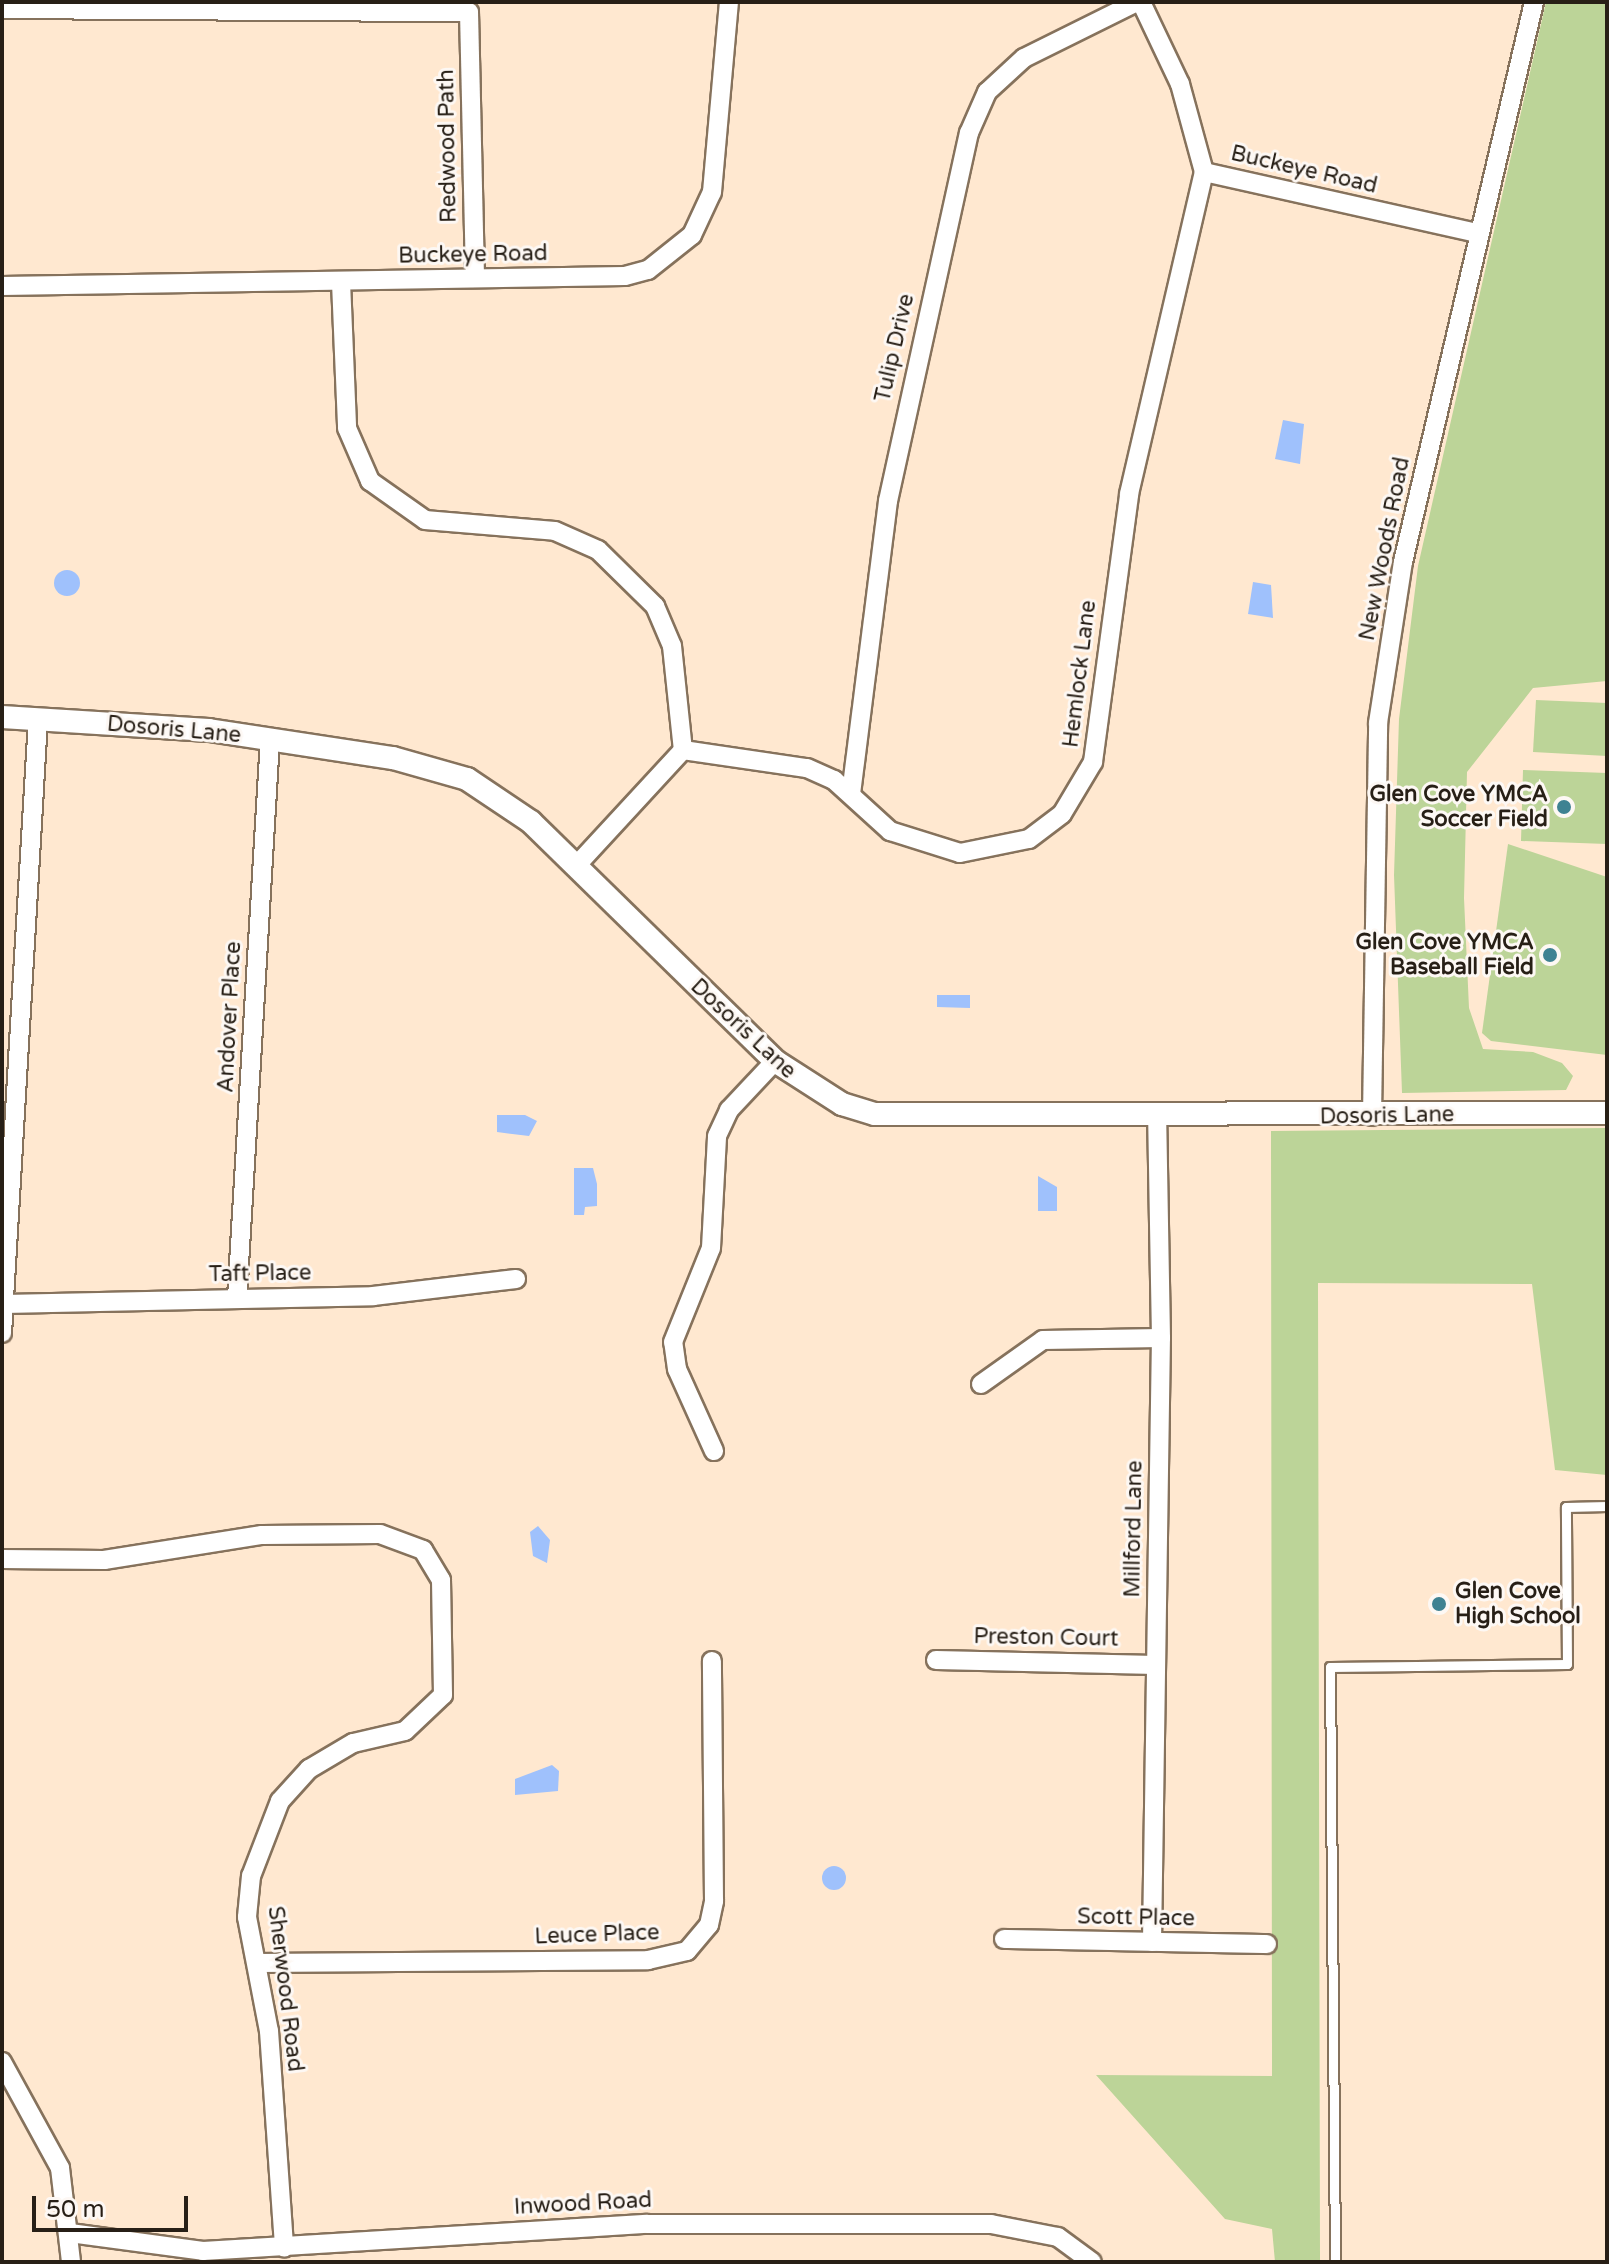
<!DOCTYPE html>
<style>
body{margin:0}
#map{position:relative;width:1609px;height:2264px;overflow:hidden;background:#ffe8d0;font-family:"Varela Round",sans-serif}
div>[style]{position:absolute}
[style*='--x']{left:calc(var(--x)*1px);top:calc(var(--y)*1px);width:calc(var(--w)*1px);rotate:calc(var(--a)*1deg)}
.green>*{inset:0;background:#bcd498}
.water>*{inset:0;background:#9fc1fc}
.round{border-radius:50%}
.roads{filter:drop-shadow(2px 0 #86725c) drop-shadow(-2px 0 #86725c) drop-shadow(0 2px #86725c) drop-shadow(0 -2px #86725c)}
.service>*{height:9px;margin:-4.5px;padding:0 4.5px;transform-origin:4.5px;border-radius:4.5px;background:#fff}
.minor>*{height:18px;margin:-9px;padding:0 9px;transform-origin:9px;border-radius:9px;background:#fff}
.tertiary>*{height:22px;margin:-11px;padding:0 11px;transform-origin:11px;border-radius:11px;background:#fff}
.dots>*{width:22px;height:22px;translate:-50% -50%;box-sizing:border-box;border:4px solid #fdf8f4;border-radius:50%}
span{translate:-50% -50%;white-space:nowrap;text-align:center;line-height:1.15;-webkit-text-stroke:6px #fdf8f4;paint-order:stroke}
.street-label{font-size:22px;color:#271f16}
.poi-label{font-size:22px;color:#271f16;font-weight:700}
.right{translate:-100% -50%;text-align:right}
.left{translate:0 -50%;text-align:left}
.frame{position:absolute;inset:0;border:4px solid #271f16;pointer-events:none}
.scale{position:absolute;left:32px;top:2196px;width:156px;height:36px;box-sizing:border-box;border:4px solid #271f16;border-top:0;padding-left:10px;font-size:24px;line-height:28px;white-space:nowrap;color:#271f16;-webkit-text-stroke:6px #fdf8f4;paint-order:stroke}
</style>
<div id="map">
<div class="green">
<div style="clip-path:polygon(1546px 2px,1607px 2px,1607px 681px,1533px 688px,1467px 772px,1464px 898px,1469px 1008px,1483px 1049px,1533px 1052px,1562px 1063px,1573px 1076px,1566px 1090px,1402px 1093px,1394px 875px,1399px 719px,1418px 566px)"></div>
<div style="clip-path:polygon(1536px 700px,1607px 703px,1607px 756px,1533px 752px)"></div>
<div style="clip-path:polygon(1523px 770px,1607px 773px,1607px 844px,1521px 841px)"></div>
<div style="clip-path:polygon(1508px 844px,1607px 877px,1607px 1055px,1491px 1041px,1482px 1033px)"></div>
<div style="clip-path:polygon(1607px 1128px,1607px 1475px,1555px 1470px,1532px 1284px,1318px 1283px,1320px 2262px,1275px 2262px,1272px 2229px,1225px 2219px,1096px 2075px,1272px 2076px,1271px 1131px)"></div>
</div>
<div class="water">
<div style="clip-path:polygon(1283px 420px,1304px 424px,1300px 464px,1275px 459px)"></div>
<div class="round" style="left:54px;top:570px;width:26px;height:26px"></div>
<div style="clip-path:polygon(1253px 582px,1271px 585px,1273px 618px,1248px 614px)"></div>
<div style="clip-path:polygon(937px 995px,970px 995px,970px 1008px,937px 1007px)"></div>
<div style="clip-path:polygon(497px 1115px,525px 1115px,537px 1121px,529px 1136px,497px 1132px)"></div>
<div style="clip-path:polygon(574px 1168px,593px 1168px,597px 1184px,597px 1206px,585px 1207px,584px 1215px,574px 1215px)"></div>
<div style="clip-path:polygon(1038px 1176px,1057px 1187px,1057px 1211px,1038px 1211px)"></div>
<div style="clip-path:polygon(538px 1526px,550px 1540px,547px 1563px,533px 1556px,530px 1532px)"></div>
<div style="clip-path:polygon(552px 1765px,559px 1771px,558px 1791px,515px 1795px,515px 1779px)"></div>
<div class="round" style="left:822px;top:1866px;width:24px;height:24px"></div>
</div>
<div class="roads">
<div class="service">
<div style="--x:1335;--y:2262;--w:595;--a:-90.48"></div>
<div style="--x:1330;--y:1667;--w:237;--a:-0.7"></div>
<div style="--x:1567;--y:1664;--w:157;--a:-90.4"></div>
<div style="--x:1566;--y:1507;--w:41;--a:-1.4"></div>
</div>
<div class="minor">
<div style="--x:1141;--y:2;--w:91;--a:64.6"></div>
<div style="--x:1180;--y:84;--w:91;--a:74.7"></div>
<div style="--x:1204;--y:172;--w:281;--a:12.6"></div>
<div style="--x:2;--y:9;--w:467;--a:0.4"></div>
<div style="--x:469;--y:12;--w:266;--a:88.7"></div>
<div style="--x:341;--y:282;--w:146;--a:87.6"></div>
<div style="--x:347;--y:428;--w:58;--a:66.5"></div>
<div style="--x:370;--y:481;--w:67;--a:35.3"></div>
<div style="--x:425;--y:520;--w:130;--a:4.8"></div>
<div style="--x:555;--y:531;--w:47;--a:23.8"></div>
<div style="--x:598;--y:550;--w:80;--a:44.5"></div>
<div style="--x:655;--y:606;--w:43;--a:67"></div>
<div style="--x:672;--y:646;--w:105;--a:84"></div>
<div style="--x:683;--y:750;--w:159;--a:132.7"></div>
<div style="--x:2;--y:286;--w:623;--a:-0.92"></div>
<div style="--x:625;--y:276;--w:24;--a:-15"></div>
<div style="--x:648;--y:270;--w:56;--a:-38.5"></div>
<div style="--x:692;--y:235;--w:47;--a:-65.1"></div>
<div style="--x:712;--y:192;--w:191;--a:-84.9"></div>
<div style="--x:683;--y:750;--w:125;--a:8.3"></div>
<div style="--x:807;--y:768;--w:30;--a:24"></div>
<div style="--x:834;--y:780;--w:76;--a:42.3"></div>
<div style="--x:890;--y:831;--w:73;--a:17.4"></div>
<div style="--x:960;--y:853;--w:70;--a:-11.5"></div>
<div style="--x:1029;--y:839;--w:41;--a:-37.1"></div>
<div style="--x:1062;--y:814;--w:61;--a:-59.2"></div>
<div style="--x:1093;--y:762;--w:270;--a:-82.3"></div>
<div style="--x:1129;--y:494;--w:331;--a:-76.9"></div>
<div style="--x:851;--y:794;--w:295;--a:-82.8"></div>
<div style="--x:888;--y:501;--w:377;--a:-77.6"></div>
<div style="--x:969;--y:133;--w:45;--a:-66.3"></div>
<div style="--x:987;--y:92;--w:50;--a:-42.6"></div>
<div style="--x:1024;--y:58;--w:126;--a:-26.4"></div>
<div style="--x:1372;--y:1116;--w:393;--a:-89.1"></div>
<div style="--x:1378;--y:723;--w:163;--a:-81.2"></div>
<div style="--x:1403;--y:562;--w:575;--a:-76.83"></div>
<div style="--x:237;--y:1298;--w:560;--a:-86.62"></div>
<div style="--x:4;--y:1304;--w:369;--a:-1.2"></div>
<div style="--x:373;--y:1296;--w:144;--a:-6.8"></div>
<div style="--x:2;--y:1333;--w:614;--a:-86.64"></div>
<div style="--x:981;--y:1384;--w:76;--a:-35.4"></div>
<div style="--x:1043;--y:1340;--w:118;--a:-1"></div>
<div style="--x:714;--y:1451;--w:90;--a:-114.3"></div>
<div style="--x:677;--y:1369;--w:27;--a:-98"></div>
<div style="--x:673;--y:1342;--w:101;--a:-68"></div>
<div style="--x:711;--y:1248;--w:112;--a:-86.9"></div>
<div style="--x:717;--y:1136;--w:29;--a:-65"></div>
<div style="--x:729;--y:1110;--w:67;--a:-46.8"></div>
<div style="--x:2;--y:1559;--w:102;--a:0.6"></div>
<div style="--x:104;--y:1560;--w:160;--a:-9"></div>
<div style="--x:262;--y:1535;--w:118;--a:-0.5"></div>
<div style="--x:380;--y:1534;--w:46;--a:20.4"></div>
<div style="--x:423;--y:1550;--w:35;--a:59"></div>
<div style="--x:441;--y:1580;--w:115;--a:89"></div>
<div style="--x:443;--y:1695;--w:52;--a:136.5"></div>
<div style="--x:405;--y:1731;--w:53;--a:167"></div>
<div style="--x:353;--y:1743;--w:51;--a:149.4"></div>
<div style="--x:309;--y:1769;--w:43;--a:132.2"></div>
<div style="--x:280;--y:1801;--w:80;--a:111.1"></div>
<div style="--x:251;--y:1876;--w:41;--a:95.6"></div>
<div style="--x:247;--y:1917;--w:116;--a:79.1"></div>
<div style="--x:269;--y:2031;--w:217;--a:86"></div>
<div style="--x:936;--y:1660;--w:220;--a:1.3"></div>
<div style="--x:1004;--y:1939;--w:263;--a:1.1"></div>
<div style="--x:1152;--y:1942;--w:604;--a:-89.15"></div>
<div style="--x:1161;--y:1338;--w:220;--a:-91"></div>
<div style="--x:257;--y:1963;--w:391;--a:-0.4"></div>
<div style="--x:648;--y:1960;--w:40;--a:-13"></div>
<div style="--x:687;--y:1951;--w:34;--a:-50"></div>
<div style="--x:709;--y:1925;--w:25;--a:-78"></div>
<div style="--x:714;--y:1901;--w:240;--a:-90.5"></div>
<div style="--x:2;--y:2062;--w:121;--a:61.3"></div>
<div style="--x:60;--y:2168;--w:95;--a:83.3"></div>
<div style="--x:70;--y:2233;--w:134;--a:7.7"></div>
<div style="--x:203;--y:2251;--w:445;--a:-3.5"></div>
<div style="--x:647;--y:2224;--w:344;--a:0"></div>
<div style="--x:991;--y:2224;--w:68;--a:11"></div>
<div style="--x:1058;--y:2237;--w:42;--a:36.3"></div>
</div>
<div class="tertiary">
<div style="--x:2;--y:717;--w:207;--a:3.6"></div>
<div style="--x:209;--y:730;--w:186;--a:8.7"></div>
<div style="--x:393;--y:758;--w:77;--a:15.8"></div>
<div style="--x:467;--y:779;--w:77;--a:33.9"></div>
<div style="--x:531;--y:822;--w:342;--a:44.4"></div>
<div style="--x:775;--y:1061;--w:80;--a:32.7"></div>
<div style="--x:842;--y:1104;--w:34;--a:17"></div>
<div style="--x:875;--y:1114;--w:732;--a:-0.08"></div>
</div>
</div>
<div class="dots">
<div style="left:1564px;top:807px;background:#3f8292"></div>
<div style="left:1550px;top:955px;background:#3f8292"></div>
<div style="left:1439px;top:1604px;background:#3f8292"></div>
</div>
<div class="street-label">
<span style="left:448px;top:146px;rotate:-91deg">Redwood Path</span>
<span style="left:1304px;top:170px;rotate:13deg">Buckeye Road</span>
<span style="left:473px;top:255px;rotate:-1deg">Buckeye Road</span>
<span style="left:895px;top:348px;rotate:-77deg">Tulip Drive</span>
<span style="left:1385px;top:549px;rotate:-79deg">New Woods Road</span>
<span style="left:1080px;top:674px;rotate:-83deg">Hemlock Lane</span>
<span style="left:174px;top:730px;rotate:5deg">Dosoris Lane</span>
<span style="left:230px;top:1017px;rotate:-87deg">Andover Place</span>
<span style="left:743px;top:1029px;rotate:43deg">Dosoris Lane</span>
<span style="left:1387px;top:1116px;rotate:-1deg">Dosoris Lane</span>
<span style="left:260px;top:1274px;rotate:-1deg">Taft Place</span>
<span style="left:1134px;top:1529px;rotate:-89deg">Millford Lane</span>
<span style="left:1046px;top:1638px;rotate:1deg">Preston Court</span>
<span style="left:1136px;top:1918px;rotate:1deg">Scott Place</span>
<span style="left:597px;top:1935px;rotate:-2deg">Leuce Place</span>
<span style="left:285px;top:1989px;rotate:83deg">Sherwood Road</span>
<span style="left:583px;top:2204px;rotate:-3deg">Inwood Road</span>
</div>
<div class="poi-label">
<span class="right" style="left:1548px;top:807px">Glen Cove YMCA<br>Soccer Field</span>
<span class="right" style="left:1534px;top:955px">Glen Cove YMCA<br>Baseball Field</span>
<span class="left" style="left:1455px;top:1604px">Glen Cove<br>High School</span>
</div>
<div class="frame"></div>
<div class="scale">50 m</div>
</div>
